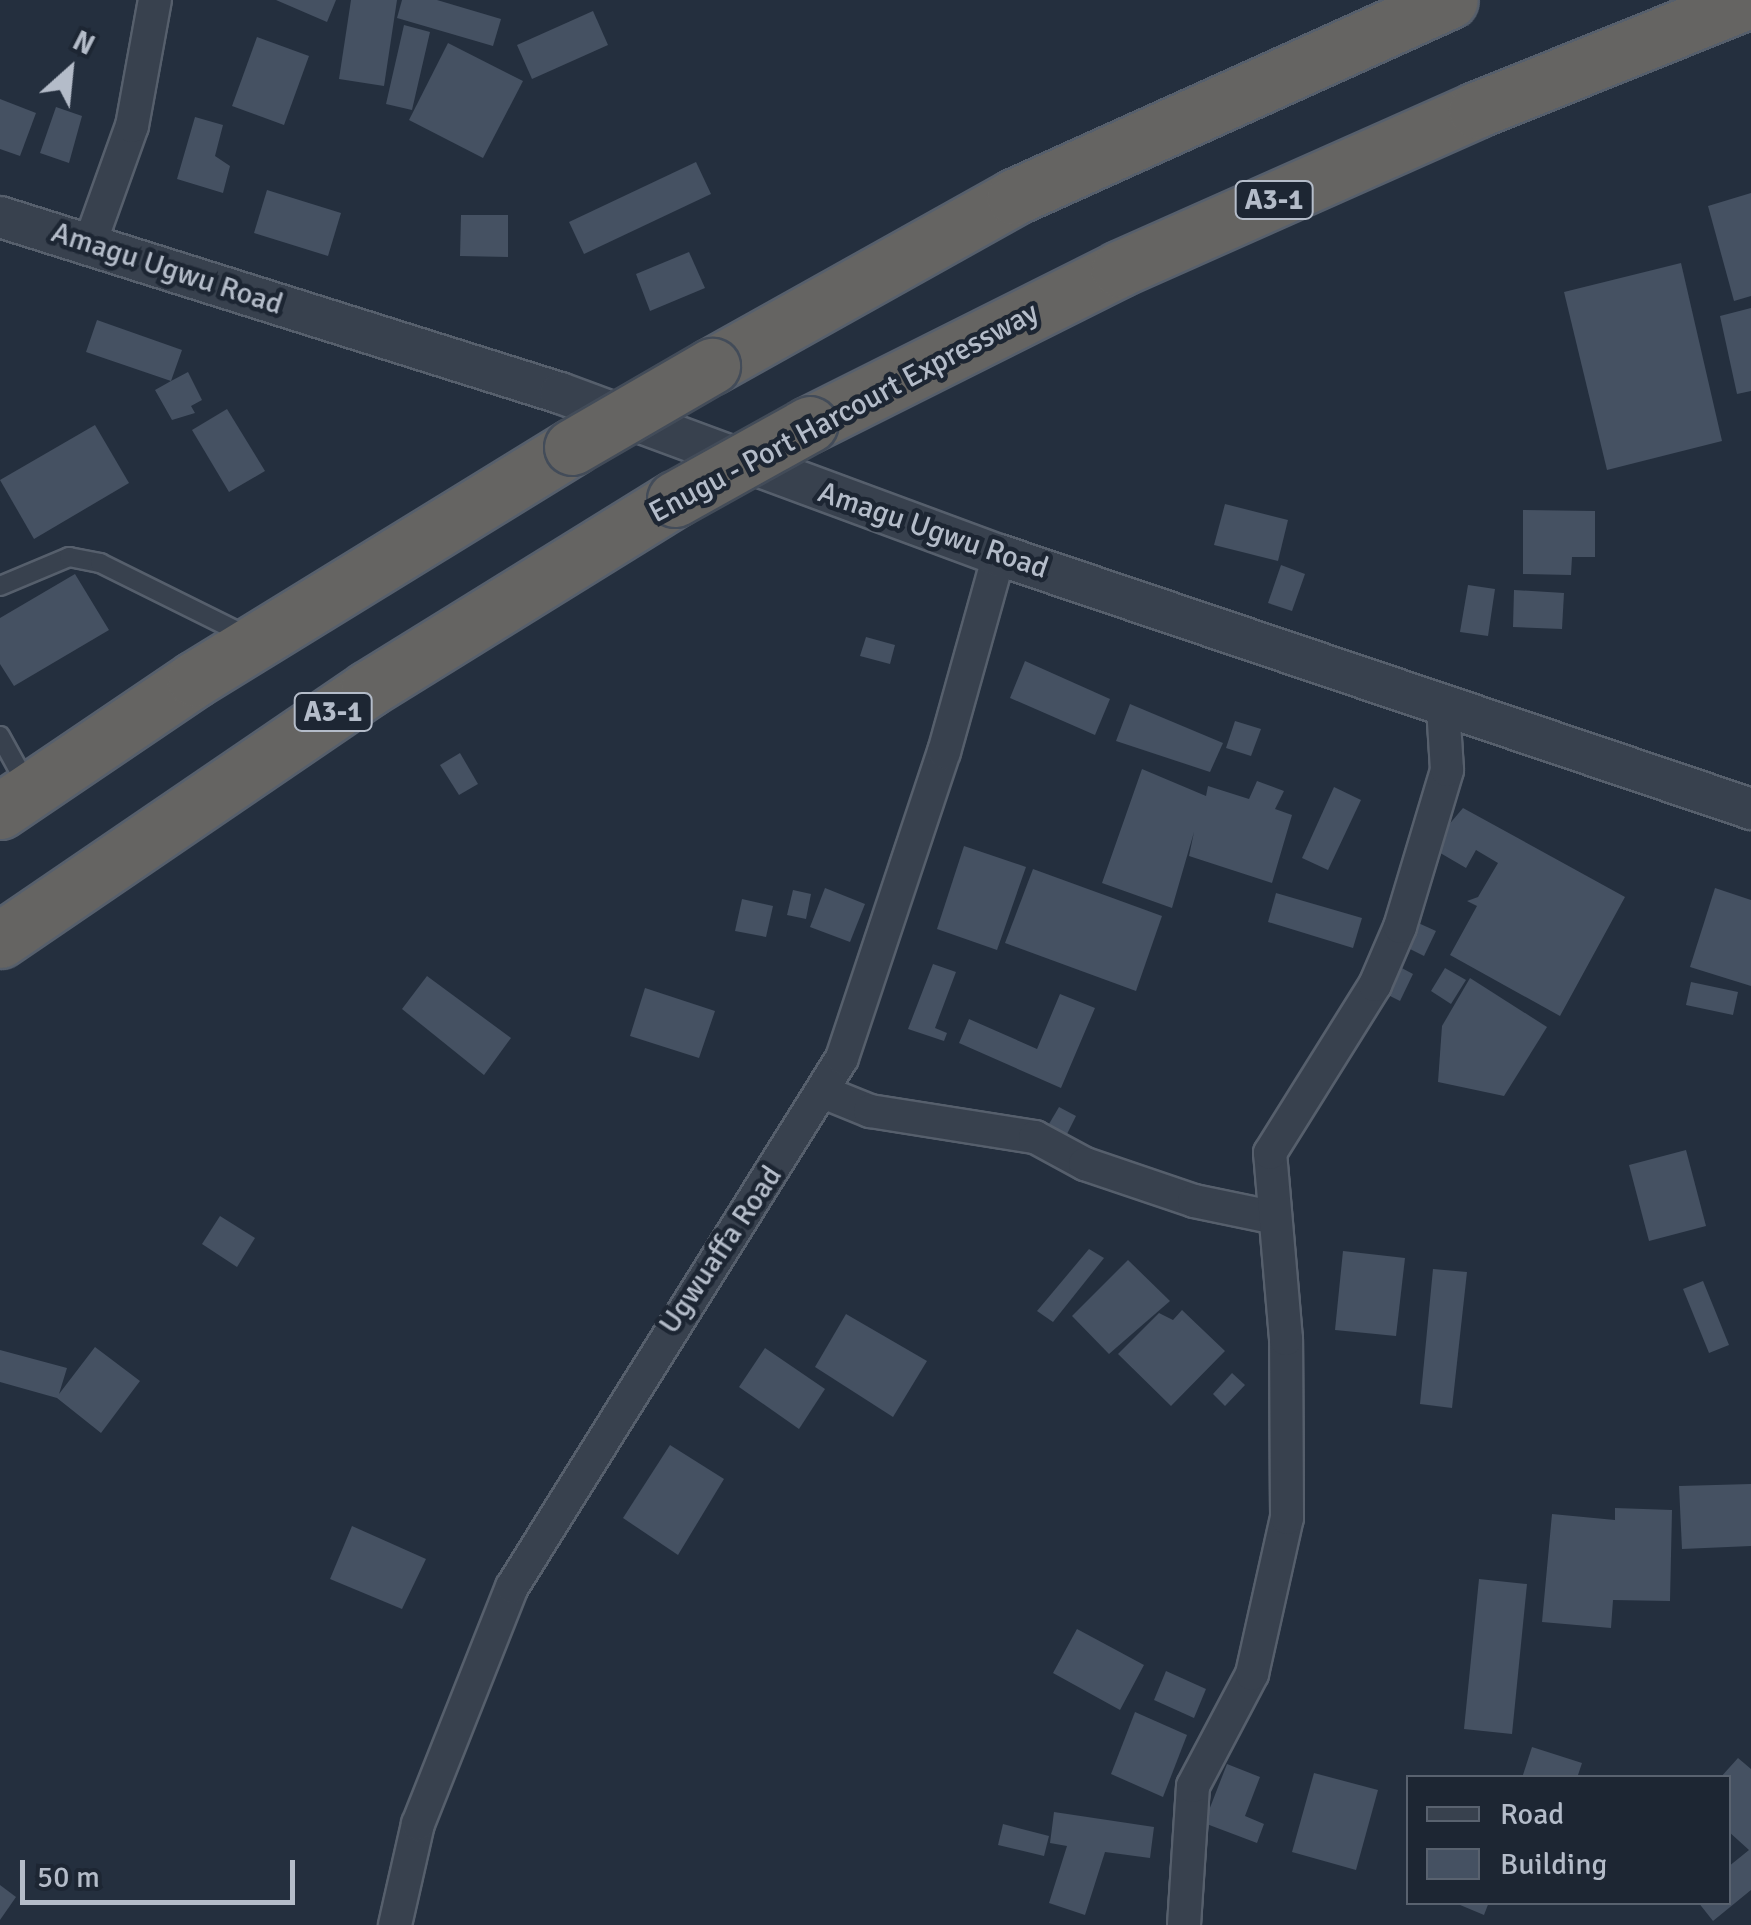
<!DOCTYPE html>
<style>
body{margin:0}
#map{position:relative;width:1751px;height:1925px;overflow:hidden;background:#242f3e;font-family:Signika,sans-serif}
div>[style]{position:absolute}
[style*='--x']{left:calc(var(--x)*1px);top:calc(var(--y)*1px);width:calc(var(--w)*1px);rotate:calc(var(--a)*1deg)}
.building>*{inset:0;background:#455162}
.roads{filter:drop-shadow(2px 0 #565f6c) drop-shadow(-2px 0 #565f6c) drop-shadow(0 2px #565f6c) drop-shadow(0 -2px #565f6c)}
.service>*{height:18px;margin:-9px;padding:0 9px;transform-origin:9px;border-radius:9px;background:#38414e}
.minor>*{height:32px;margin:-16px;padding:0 16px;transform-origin:16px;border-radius:16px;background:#38414e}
.tertiary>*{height:40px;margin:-20px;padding:0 20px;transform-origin:20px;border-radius:20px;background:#38414e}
.trunk>*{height:55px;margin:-27.5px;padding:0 27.5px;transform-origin:27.5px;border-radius:27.5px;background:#656462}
.bridges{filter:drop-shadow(2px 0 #434c59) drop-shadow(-2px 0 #434c59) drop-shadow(0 2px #434c59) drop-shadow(0 -2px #434c59)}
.trunk-bridge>*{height:55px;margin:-27.5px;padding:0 27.5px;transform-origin:27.5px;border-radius:27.5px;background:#656462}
span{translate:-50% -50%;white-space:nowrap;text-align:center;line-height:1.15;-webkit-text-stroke:9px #1d2633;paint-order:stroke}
.shield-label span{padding:2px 8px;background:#1d2633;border:2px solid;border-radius:8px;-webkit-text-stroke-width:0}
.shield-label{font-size:28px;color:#b4bcc9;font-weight:700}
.street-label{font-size:30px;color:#b4bcc9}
.legend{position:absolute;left:1406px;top:1775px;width:325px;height:130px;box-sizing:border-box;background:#1d2633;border:2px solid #59626f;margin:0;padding:12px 18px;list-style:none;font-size:30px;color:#b4bcc9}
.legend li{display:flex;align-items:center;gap:20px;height:50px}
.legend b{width:50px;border:2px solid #59626f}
.north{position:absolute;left:20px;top:20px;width:100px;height:100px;-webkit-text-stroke:8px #1d2633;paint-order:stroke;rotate:27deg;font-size:28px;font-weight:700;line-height:40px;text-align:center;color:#b4bcc9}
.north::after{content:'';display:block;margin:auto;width:35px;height:45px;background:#b4bcc9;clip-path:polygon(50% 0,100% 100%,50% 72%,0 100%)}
.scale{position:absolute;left:20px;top:1860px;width:275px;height:45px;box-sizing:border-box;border:5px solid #b4bcc9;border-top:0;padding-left:12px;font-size:30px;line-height:35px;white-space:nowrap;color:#b4bcc9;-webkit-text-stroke:8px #1d2633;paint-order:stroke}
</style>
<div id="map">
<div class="building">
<div style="clip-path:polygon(276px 0,336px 0,327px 22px)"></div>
<div style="clip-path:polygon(351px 0,397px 0,384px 86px,339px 79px)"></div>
<div style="clip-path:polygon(402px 0,437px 0,501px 19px,493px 46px,397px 18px)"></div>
<div style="clip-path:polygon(593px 11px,608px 45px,532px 79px,517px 45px)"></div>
<div style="clip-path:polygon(404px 25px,430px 32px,412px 110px,386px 104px)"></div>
<div style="clip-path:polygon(257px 37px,309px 56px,284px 125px,232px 106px)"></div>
<div style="clip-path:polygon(448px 43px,523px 81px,483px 158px,409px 120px)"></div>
<div style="clip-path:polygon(0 99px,36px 113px,20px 156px,0 149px)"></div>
<div style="clip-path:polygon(56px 107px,82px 116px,69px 163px,40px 153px)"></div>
<div style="clip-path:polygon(195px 117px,223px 125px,215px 156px,230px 166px,223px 193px,177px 179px)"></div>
<div style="clip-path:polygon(696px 162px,711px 194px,584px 254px,569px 222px)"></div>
<div style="clip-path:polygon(267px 190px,341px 213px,328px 256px,254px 233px)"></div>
<div style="clip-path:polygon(1751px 193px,1751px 296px,1734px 301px,1708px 206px)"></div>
<div style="clip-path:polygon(461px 215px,508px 215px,508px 257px,460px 256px)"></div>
<div style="clip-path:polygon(689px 252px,705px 288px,650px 311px,636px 274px)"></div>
<div style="clip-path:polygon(1681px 263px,1722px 441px,1607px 470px,1564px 292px)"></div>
<div style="clip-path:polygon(1751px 308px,1751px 391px,1737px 394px,1720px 316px)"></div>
<div style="clip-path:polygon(97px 320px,182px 350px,171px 381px,188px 372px,202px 400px,191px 406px,195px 413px,172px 420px,155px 390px,171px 381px,86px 352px)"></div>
<div style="clip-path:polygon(227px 409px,265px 471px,229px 492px,192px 430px)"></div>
<div style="clip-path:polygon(95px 425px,129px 483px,34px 539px,0 480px)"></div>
<div style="clip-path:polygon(1225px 504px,1288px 520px,1278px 561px,1214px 545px)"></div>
<div style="clip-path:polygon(1523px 510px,1595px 511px,1595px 557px,1572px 557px,1571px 575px,1523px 574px)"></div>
<div style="clip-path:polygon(1281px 565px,1305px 574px,1292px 611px,1268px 603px)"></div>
<div style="clip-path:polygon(75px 574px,109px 630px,14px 686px,0 664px,0 618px)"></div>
<div style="clip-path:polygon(1468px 585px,1495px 589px,1488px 636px,1460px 632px)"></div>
<div style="clip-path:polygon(1514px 590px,1564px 593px,1562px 629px,1513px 627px)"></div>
<div style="clip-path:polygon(866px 637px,895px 645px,890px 664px,860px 656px)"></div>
<div style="clip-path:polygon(1025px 661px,1110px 699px,1095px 735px,1010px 698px)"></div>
<div style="clip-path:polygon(1130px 704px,1223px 743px,1210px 772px,1116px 741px)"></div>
<div style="clip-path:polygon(1235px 721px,1261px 729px,1251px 756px,1226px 748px)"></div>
<div style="clip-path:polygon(460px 753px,478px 784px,459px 795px,440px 765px)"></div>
<div style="clip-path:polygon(1142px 769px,1206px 796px,1208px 786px,1249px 799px,1257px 781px,1284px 791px,1275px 809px,1292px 815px,1272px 883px,1189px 856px,1194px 832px,1172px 908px,1102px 883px)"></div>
<div style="clip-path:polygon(1334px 787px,1361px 800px,1328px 870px,1302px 858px)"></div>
<div style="clip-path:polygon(1463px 808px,1625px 897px,1560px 1016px,1450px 955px,1477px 906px,1467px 901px,1478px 897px,1498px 863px,1476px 850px,1466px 868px,1430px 847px)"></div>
<div style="clip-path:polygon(964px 846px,1026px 867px,997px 950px,937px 929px)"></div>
<div style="clip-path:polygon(1033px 869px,1162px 916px,1136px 991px,1005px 943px)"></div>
<div style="clip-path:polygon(825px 888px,865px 904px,850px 942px,810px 927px)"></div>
<div style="clip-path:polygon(1715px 888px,1751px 900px,1751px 986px,1690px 967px)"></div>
<div style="clip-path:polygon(793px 890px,811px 894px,806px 919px,787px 915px)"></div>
<div style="clip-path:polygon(1276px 893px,1362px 918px,1353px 948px,1268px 922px)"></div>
<div style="clip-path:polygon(742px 899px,773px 906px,766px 937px,735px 931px)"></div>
<div style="clip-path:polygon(1416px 922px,1436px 931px,1424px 956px,1404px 946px)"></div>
<div style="clip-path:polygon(933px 964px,956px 972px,935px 1028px,947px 1033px,944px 1041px,908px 1029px)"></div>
<div style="clip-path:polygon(1396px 965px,1413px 974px,1400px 1001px,1382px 992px)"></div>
<div style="clip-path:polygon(1445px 968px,1466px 980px,1451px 1004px,1431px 991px)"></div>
<div style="clip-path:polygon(427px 976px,511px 1038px,484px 1075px,402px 1009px)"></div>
<div style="clip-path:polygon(1470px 978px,1547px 1027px,1504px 1096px,1438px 1082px,1442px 1026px)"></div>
<div style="clip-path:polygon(1691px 982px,1738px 992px,1733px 1015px,1686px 1005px)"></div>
<div style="clip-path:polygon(645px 988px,715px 1011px,699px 1058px,630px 1036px)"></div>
<div style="clip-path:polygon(1060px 994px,1095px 1008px,1061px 1088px,959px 1043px,969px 1019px,1037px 1049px)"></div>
<div style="clip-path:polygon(1059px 1107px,1076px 1116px,1067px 1134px,1049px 1124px)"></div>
<div style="clip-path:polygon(1686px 1150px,1706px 1226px,1649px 1241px,1629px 1165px)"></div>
<div style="clip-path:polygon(220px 1216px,255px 1238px,237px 1267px,202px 1244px)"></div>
<div style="clip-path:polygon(1089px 1249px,1104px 1258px,1053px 1322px,1037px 1311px)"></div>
<div style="clip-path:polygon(1343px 1251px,1405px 1258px,1396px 1336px,1335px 1330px)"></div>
<div style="clip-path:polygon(1128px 1260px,1170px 1301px,1109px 1354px,1072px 1316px)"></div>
<div style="clip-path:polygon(1433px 1269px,1467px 1272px,1452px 1408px,1420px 1404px)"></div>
<div style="clip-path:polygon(1703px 1281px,1729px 1345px,1709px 1353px,1683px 1289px)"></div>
<div style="clip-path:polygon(1182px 1310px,1225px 1351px,1171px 1406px,1118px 1354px,1159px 1313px,1173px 1320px)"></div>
<div style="clip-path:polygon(846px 1314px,927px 1361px,893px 1417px,815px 1367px)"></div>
<div style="clip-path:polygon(95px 1347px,140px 1381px,101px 1433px,57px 1398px,0 1382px,0 1350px,67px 1368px,59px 1394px)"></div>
<div style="clip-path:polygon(765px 1348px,825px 1389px,799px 1429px,739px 1387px)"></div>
<div style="clip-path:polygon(1232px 1373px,1245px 1385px,1225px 1406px,1213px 1394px)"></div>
<div style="clip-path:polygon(670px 1445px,724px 1479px,678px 1555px,623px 1518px)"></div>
<div style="clip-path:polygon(1751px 1484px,1751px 1546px,1682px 1549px,1679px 1486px)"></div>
<div style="clip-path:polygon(1615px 1508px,1672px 1510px,1670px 1601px,1613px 1600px,1611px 1628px,1542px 1622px,1552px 1514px,1615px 1520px)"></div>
<div style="clip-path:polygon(352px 1526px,426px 1559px,402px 1609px,330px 1579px)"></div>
<div style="clip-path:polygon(1479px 1579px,1527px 1584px,1512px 1734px,1464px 1729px)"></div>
<div style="clip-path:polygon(1077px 1629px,1144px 1665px,1120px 1710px,1053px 1673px)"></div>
<div style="clip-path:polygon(1166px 1671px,1206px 1689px,1194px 1718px,1154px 1700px)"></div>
<div style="clip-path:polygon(1135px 1712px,1187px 1735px,1163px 1797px,1111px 1774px)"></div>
<div style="clip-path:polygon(1532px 1747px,1582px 1763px,1577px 1778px,1522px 1778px)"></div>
<div style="clip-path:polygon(1738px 1758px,1751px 1769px,1751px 1890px,1713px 1921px,1698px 1902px,1728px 1902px,1728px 1867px,1749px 1850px,1728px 1831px,1728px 1778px,1720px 1778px)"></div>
<div style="clip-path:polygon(1227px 1764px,1260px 1777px,1245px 1816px,1264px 1824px,1257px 1843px,1204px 1823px)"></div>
<div style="clip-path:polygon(1314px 1773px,1378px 1790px,1356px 1870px,1292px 1852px)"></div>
<div style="clip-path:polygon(1054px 1812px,1154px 1827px,1150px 1858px,1105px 1852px,1085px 1915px,1049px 1903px,1067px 1846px,1050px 1843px)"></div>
<div style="clip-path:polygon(1003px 1824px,1049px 1836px,1044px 1856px,998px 1845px)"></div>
<div style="clip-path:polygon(0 1885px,16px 1897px,0 1920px)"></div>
<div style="clip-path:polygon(1453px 1902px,1489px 1902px,1484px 1915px)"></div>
</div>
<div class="roads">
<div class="service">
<div style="--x:0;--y:586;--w:75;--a:-22.8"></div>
<div style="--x:69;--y:557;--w:32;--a:11"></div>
<div style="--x:100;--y:563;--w:162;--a:26.4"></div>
<div style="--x:0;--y:736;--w:56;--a:61.1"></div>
</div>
<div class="minor">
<div style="--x:90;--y:243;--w:124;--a:-70.3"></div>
<div style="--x:132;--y:126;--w:128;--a:-79.7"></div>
<div style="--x:823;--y:1092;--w:51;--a:22"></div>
<div style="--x:870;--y:1111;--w:167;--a:9"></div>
<div style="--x:1035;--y:1137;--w:57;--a:28.4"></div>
<div style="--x:1085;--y:1164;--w:115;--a:18.7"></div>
<div style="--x:1194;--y:1201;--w:79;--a:11.7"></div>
<div style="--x:395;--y:1925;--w:104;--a:-77.2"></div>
<div style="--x:418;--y:1824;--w:255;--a:-68.4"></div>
<div style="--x:512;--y:1587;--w:623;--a:-58.04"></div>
<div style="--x:842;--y:1058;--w:323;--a:-71.6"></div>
<div style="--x:944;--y:752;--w:205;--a:-74.4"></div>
<div style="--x:1184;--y:1925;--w:139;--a:-86.3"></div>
<div style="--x:1193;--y:1786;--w:127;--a:-62.2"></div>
<div style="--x:1252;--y:1674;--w:160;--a:-77.4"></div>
<div style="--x:1287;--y:1518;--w:179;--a:-90.3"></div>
<div style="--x:1286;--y:1339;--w:187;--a:-94.9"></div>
<div style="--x:1270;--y:1153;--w:198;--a:-58"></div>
<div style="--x:1375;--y:985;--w:63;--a:-66.7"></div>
<div style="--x:1400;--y:927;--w:164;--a:-73.3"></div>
<div style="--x:1447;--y:770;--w:64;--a:-93.6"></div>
</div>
<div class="tertiary">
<div style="--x:0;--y:217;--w:587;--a:17.45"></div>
<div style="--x:560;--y:393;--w:468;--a:20.3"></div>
<div style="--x:999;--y:555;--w:794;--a:18.66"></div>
</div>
<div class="trunk">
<div style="--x:712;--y:366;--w:346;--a:-29.2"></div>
<div style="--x:1014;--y:197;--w:478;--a:-24.3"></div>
<div style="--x:810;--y:424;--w:346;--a:-26.6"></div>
<div style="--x:1119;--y:269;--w:391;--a:-24"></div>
<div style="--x:1476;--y:110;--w:294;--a:-21.9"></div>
<div style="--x:0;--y:811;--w:235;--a:-34.1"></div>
<div style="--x:195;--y:679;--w:443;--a:-31.6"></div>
<div style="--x:0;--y:940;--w:445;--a:-34.3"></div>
<div style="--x:368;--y:689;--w:361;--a:-31.8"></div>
</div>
</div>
<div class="bridges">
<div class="trunk-bridge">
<div style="--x:572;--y:447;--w:162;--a:-30.1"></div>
<div style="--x:675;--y:499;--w:154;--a:-29.1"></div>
</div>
</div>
<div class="shield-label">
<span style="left:1274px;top:200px">A3-1</span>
<span style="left:333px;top:712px">A3-1</span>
</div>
<div class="street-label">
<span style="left:167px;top:269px;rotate:18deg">Amagu Ugwu Road</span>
<span style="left:844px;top:413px;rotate:-28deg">Enugu - Port Harcourt Expressway</span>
<span style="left:933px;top:531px;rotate:19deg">Amagu Ugwu Road</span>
<span style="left:721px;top:1250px;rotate:-56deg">Ugwuaffa Road</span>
</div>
<ul class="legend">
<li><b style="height:12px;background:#38414e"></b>Road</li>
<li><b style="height:28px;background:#455162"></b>Building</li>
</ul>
<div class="north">N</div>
<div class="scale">50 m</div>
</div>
